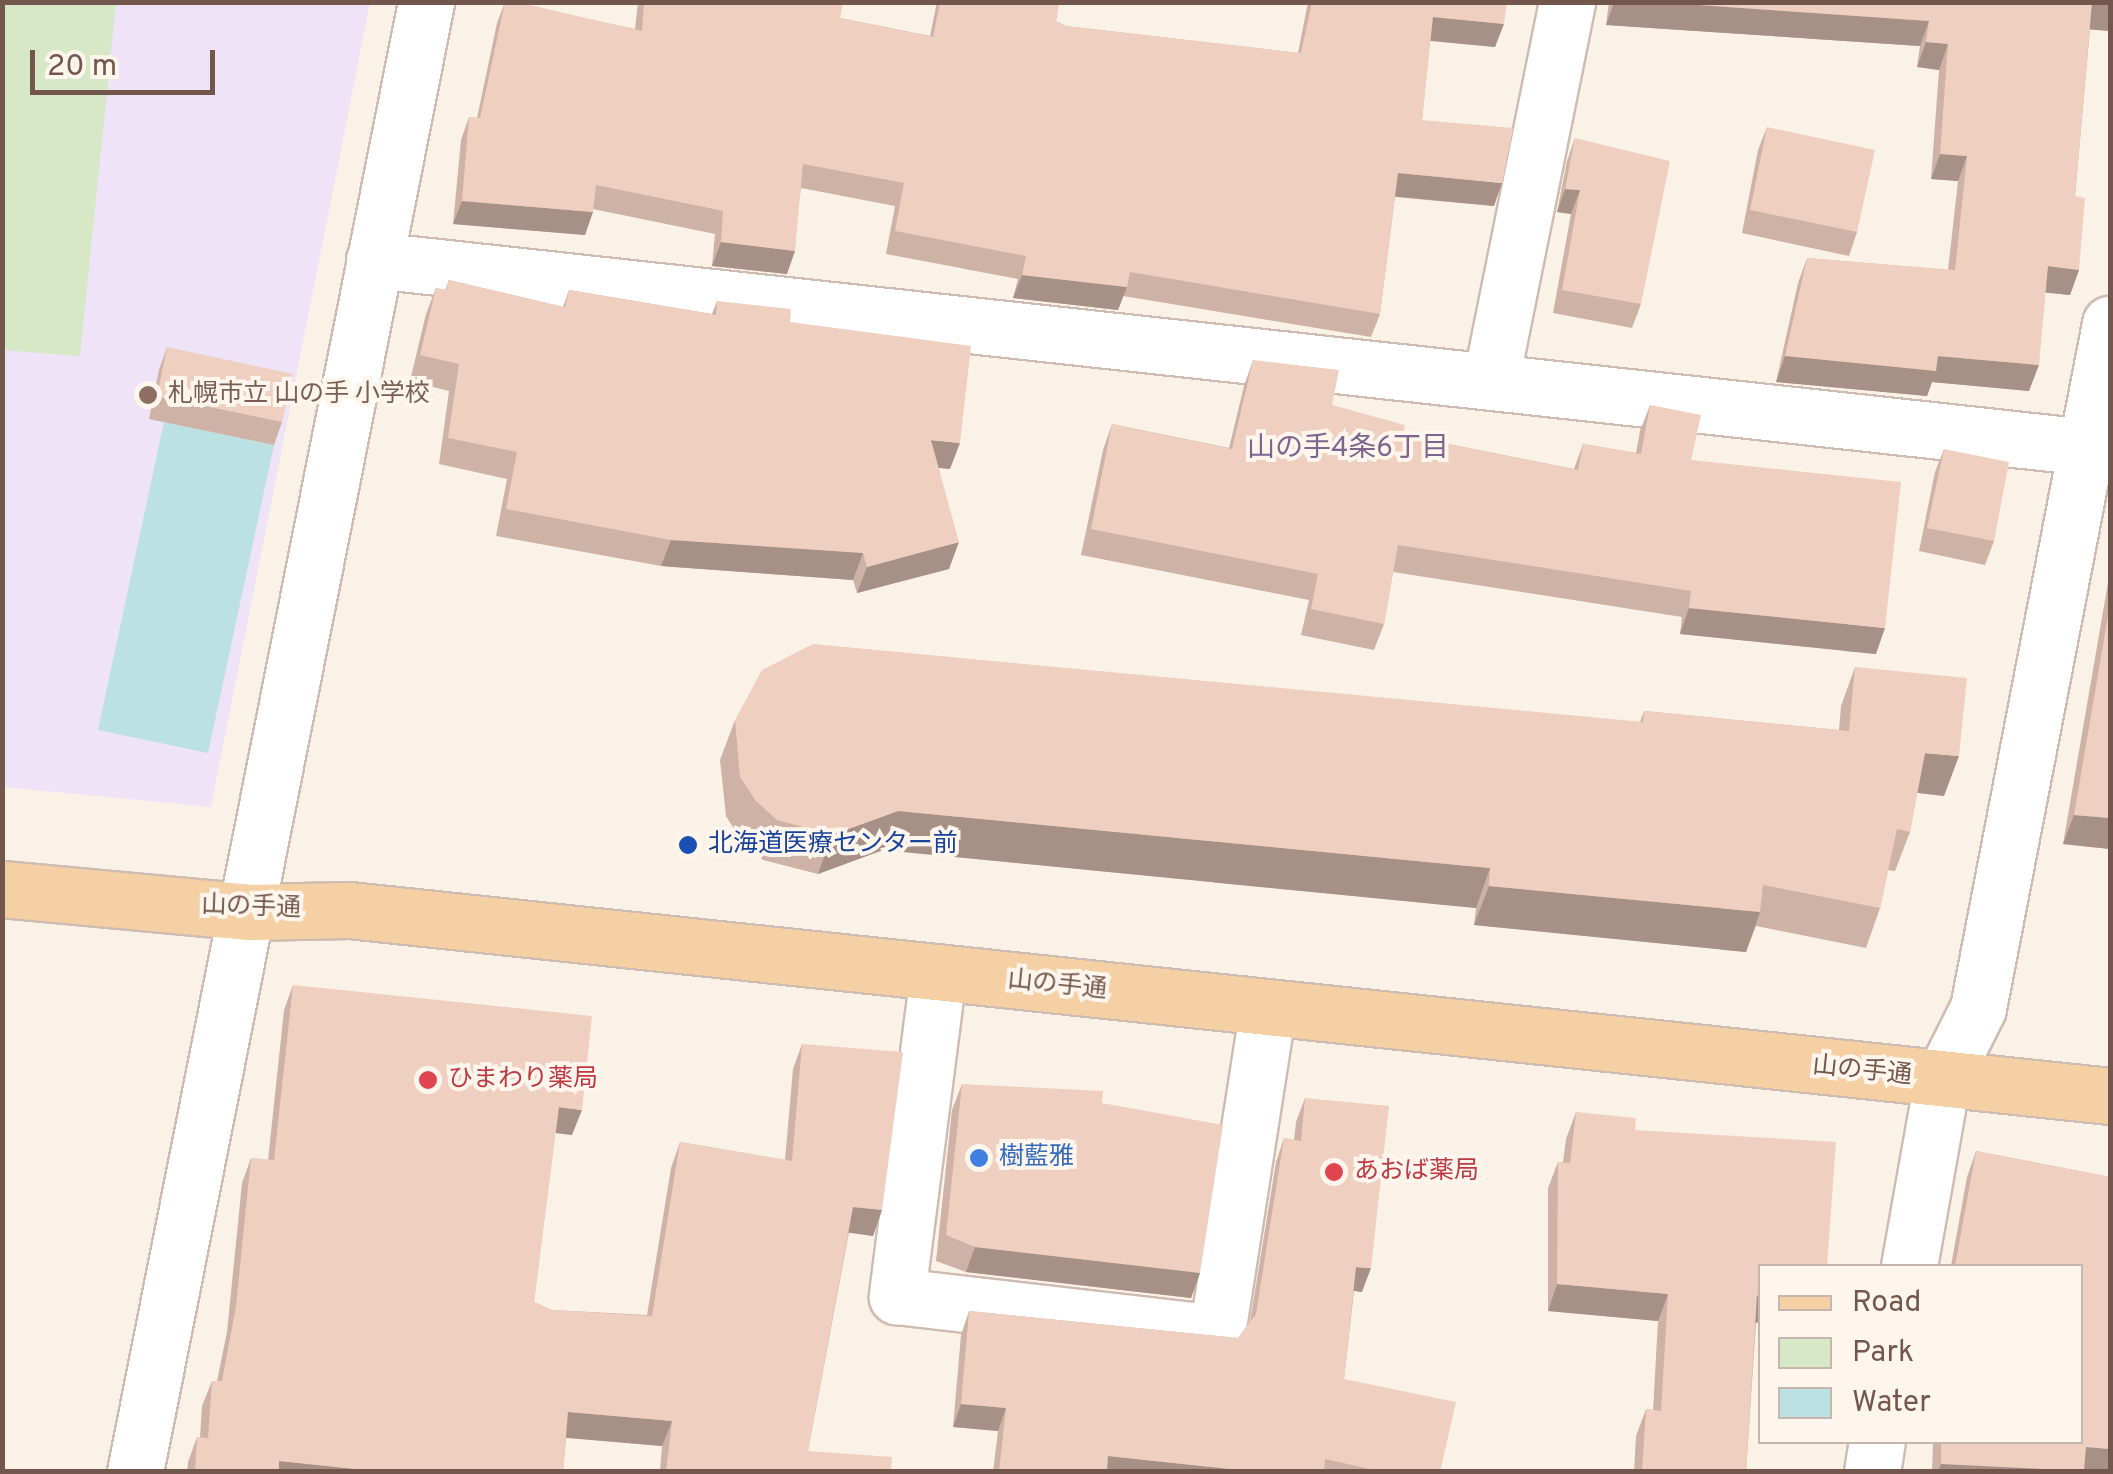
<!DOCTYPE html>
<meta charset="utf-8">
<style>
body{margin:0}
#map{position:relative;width:2113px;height:1474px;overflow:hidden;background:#fbf2e7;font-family:Overpass,"Noto Sans JP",sans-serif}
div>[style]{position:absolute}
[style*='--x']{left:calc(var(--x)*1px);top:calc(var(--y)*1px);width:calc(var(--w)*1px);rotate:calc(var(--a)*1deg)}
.education>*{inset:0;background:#eee3f7}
.green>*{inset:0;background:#d6e8c6}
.water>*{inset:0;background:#bce1e3}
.roads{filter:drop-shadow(2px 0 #cebbb1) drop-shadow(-2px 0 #cebbb1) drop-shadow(0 2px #cebbb1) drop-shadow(0 -2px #cebbb1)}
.minor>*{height:55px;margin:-27.5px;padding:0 27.5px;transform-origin:27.5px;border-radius:27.5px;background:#fff}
.major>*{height:55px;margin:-27.5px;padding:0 27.5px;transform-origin:27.5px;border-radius:27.5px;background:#f5d0a4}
.wall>*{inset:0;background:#ceb2a5}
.shaded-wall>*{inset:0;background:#a79186}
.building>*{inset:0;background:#efcfc0}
.dots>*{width:28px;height:28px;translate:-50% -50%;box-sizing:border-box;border:5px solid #fef6ed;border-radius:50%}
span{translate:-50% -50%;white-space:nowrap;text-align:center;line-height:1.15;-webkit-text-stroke:8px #fef6ed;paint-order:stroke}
.education-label{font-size:25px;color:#785e54}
.left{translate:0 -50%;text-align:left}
.transit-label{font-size:25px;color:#164399}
.street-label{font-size:25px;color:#73574d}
.health-label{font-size:25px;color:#be3a42}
.shop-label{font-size:25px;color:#366cbe}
.neighbourhood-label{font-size:28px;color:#7d658f}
.frame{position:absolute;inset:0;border:5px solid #73574d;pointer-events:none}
.legend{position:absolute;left:1758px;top:1264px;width:325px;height:180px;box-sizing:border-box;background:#fef6ed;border:2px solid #c6b6ad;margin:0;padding:12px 18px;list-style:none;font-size:30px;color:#73574d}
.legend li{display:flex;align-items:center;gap:20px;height:50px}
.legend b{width:50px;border:2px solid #c6b6ad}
.scale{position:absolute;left:30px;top:50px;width:185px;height:45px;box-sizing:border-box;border:5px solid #73574d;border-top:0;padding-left:12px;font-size:30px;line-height:35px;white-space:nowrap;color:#73574d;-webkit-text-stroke:8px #fef6ed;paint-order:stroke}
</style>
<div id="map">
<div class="education">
<div style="clip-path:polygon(2px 3px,370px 3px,211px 807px,3px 787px)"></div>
</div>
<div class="green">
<div style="clip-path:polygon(2px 3px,116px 3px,80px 356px,3px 350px)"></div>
</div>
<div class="water">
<div style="clip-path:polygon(164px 422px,274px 445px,208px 753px,98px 730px)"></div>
</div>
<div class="roads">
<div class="minor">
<div style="--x:374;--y:260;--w:1723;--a:6.23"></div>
<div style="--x:1491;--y:379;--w:385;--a:-78.6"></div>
<div style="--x:938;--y:974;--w:325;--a:97.3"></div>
<div style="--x:897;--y:1296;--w:322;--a:6.6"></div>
<div style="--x:1217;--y:1333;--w:328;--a:-81.1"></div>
<div style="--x:1909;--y:1266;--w:189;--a:-79.9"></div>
<div style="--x:1942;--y:1080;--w:80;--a:-63.4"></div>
<div style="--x:1978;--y:1008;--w:697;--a:-79.08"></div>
<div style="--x:135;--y:1472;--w:1499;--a:-78.8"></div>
<div style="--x:1872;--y:1472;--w:30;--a:-81"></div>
</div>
<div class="major">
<div style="--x:2;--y:889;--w:249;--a:5.3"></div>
<div style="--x:250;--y:912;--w:99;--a:-1.2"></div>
<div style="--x:349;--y:910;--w:1771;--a:6.03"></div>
</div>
</div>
<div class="wall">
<div style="clip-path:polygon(505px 2px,635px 29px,638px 2px,833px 2px,840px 18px,930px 36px,937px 2px,1059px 2px,1056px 21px,1066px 26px,1298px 53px,1308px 2px,1507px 2px,1495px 47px,1430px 41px,1422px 120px,1494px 206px,1395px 197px,1380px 314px,1371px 337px,1123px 296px,1118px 310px,1013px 298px,1018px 279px,886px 254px,895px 206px,801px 188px,787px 274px,712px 266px,715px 234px,593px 209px,585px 235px,453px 224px,461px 140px,469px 117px,477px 118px,497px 23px)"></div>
<div style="clip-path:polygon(1609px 2px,2110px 2px,2110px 31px,2090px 29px,2075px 196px,2079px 270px,2070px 295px,2045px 292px,2029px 391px,1932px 382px,1927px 396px,1776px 382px,1798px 283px,1807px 258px,1948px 270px,1958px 181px,1931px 179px,1939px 70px,1917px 67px,1920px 46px,1606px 25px)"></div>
<div style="clip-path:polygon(1767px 127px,1857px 232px,1849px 256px,1742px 233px,1758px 150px)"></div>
<div style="clip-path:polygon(1575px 138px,1641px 304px,1632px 328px,1553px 313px,1571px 214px,1557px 212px,1567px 161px)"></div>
<div style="clip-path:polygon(449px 280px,563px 307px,569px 290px,712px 314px,717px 301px,790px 322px,950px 469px,939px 468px,949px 569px,857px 593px,853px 580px,661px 566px,496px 536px,507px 479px,439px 464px,449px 391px,410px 381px,426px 314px,436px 288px,445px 290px)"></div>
<div style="clip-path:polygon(167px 347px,282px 422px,274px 445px,149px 419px,159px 370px)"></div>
<div style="clip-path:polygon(1253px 360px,1332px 405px,1403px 435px,1574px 469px,1583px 444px,1636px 453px,1640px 431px,1650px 405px,1691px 460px,1876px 654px,1680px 634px,1682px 617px,1393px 572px,1384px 624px,1374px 650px,1301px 635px,1309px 600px,1081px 555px,1103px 450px,1112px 424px,1229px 448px,1244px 386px)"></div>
<div style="clip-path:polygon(1944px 449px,1994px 541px,1985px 565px,1919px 551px,1935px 472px)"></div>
<div style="clip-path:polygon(2110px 571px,2110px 849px,2063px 844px)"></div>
<div style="clip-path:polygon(1855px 667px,1944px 796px,1917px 793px,1910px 832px,1895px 871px,1888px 870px,1880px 908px,1866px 948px,1756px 926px,1746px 952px,1474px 925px,1476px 908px,883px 850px,818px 874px,763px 860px,741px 840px,726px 816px,720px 760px,735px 720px,1640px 722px,1644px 711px,1839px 730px,1841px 706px)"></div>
<div style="clip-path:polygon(293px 985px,572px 1135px,555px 1133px,534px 1302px,552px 1310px,647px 1315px,671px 1168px,680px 1142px,785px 1160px,793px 1069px,802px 1044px,882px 1210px,873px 1236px,849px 1232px,808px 1451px,891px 1472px,660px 1472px,662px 1446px,566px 1438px,563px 1472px,187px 1472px,188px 1462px,197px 1437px,200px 1437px,202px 1406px,212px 1381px,217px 1381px,227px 1332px,242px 1183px,251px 1158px,268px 1160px,284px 1010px)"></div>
<div style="clip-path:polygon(962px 1084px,1200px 1273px,1191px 1298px,966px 1272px,936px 1261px,952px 1110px)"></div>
<div style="clip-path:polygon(1305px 1098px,1362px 1292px,1354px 1291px,1344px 1379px,1440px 1472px,993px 1472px,998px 1431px,953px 1427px,961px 1335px,969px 1311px,1238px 1338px,1250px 1322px,1276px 1162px,1284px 1138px,1294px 1140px,1296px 1122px)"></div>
<div style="clip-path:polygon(1576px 1112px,1635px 1130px,1756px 1323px,1746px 1472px,1634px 1472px,1636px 1436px,1646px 1409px,1653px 1410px,1658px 1321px,1548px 1311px,1548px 1188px,1558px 1162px,1563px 1162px,1566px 1139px)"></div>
<div style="clip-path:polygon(1976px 1151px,2110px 1177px,2110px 1472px,1932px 1472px,1933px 1442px,2080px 1442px,2080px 1266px,1951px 1266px,1967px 1177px)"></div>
</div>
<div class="shaded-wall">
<div style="clip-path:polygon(1614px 2px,1656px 2px,1929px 21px,1920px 46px,1606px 25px)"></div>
<div style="clip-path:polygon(2092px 3px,2110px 5px,2110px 31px,2083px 29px)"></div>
<div style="clip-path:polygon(1433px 17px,1504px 24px,1495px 47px,1424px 40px)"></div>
<div style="clip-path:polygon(1926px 42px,1948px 44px,1939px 70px,1917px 67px)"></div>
<div style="clip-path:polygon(1940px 154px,1967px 156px,1958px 181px,1931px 179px)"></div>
<div style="clip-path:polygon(1398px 173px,1502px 183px,1494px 206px,1390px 196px)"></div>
<div style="clip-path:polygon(1565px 189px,1580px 190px,1571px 214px,1557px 212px)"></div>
<div style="clip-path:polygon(462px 201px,593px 212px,585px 235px,453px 224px)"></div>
<div style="clip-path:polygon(721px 242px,795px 251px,787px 274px,712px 266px)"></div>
<div style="clip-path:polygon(2048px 266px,2079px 270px,2070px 295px,2038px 292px)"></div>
<div style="clip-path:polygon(1022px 275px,1127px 287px,1118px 310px,1013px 298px)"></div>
<div style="clip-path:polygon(1785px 356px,1938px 356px,2039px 365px,2029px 391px,1932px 382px,1927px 396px,1776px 382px)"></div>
<div style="clip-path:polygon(931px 440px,960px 443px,950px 469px,922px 466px)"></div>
<div style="clip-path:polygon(671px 540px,863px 553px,853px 580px,661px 566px)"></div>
<div style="clip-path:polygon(959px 542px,949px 569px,857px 593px,867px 567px)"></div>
<div style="clip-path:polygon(1689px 608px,1885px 628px,1876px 654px,1680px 634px)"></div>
<div style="clip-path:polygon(1925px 753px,1959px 756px,1944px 796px,1911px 792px)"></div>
<div style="clip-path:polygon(898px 811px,1490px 868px,1476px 908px,883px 850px,818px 874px,832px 835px)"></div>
<div style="clip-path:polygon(2074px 815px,2110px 818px,2110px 849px,2063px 844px)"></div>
<div style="clip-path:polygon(1489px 886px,1760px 912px,1746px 952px,1474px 925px)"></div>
<div style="clip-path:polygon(559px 1107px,582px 1110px,572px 1135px,549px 1132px)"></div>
<div style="clip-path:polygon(853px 1207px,882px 1210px,873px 1236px,844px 1232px)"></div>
<div style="clip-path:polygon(975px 1247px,1200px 1273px,1191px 1298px,966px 1272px)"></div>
<div style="clip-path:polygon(1356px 1267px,1371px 1268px,1362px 1292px,1348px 1290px)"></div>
<div style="clip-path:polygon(1557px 1284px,1668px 1294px,1658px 1321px,1548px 1311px)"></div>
<div style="clip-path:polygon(1757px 1295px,1760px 1296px,1760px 1323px,1748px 1322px)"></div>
<div style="clip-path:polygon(961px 1404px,1006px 1408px,998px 1431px,953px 1427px)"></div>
<div style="clip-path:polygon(568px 1412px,672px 1421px,662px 1446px,559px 1437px)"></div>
<div style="clip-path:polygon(2086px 1447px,2110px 1449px,2110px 1472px,1938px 1472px,1941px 1464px)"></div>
<div style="clip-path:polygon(1108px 1456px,1258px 1472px,1103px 1472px)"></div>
<div style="clip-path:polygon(279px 1461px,384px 1472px,276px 1472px)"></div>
</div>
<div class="building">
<div style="clip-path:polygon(505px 2px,517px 2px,642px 31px,644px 2px,833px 2px,843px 4px,840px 18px,933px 37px,940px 2px,1059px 2px,1056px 21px,1066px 26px,1301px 53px,1312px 2px,1507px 2px,1504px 24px,1433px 17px,1422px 120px,1513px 128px,1502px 183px,1398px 173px,1380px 314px,1130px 272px,1127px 287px,1022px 275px,1026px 256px,895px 231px,904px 183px,803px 164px,795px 251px,721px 242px,723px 211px,596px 185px,593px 212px,462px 201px,469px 117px,480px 118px)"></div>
<div style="clip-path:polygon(1656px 2px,2110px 2px,2110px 5px,2092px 3px,2075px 196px,2085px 198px,2079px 270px,2048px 266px,2039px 365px,1938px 356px,1936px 371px,1785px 356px,1807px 258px,1955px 270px,1967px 156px,1940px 154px,1948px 44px,1926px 42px,1929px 21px)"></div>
<div style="clip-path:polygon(1767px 127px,1875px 150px,1857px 232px,1750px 210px)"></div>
<div style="clip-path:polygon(1575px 138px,1670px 161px,1641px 304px,1562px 290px,1580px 190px,1565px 189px)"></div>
<div style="clip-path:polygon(449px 280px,565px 307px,569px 290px,716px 315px,717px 301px,791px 309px,790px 322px,971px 346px,960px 443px,931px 440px,959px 542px,867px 567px,863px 553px,671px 540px,506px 509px,517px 452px,448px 438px,459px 364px,420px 355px,436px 288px,446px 290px)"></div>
<div style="clip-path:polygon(167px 347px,293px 374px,282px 422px,157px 396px)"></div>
<div style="clip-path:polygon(1253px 360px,1339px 370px,1332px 405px,1405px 425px,1403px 435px,1578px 470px,1583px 444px,1641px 454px,1650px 405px,1701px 415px,1691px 460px,1901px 482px,1885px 628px,1689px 608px,1691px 591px,1398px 545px,1384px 624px,1311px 609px,1318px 574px,1091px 529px,1112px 424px,1232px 449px)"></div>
<div style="clip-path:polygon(1944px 449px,2009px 462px,1994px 541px,1927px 528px)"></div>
<div style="clip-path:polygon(2110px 604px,2110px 818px,2074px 815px)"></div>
<div style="clip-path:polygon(813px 644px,1643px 722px,1644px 711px,1849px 731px,1855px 667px,1967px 678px,1959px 756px,1925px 753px,1910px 832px,1897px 829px,1880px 908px,1763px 885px,1760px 912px,1489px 886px,1490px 868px,898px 811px,832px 835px,777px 820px,756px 801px,740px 777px,735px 720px,762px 670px)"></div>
<div style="clip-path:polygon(293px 985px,592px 1016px,582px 1110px,559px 1107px,534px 1302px,552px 1310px,652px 1316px,680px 1142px,792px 1161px,802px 1044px,903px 1052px,882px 1210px,853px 1207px,808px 1451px,892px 1457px,891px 1472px,666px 1472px,672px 1421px,568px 1412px,563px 1472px,384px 1472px,279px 1461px,279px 1472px,195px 1472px,197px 1437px,208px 1438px,212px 1381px,222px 1381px,236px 1306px,251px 1158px,274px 1160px)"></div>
<div style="clip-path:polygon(962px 1084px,1103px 1091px,1102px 1103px,1223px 1125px,1200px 1273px,975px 1247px,946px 1235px)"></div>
<div style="clip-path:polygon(1305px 1098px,1389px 1106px,1371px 1268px,1356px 1267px,1344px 1379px,1456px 1402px,1440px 1472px,1383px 1472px,1325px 1459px,1324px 1472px,1258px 1472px,1108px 1456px,1107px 1472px,999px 1472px,1006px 1408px,961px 1404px,969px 1311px,1238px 1338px,1256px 1314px,1284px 1138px,1301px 1141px)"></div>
<div style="clip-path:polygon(1576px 1112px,1636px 1118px,1635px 1130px,1836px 1142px,1827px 1266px,1760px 1266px,1760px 1296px,1757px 1295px,1746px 1472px,1642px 1472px,1646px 1409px,1661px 1411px,1668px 1294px,1557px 1284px,1558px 1162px,1570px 1163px)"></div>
<div style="clip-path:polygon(1976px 1151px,2110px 1177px,2110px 1449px,2086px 1447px,2084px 1471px,1941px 1464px,1941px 1442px,2080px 1442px,2080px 1266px,1955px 1266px)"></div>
</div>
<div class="dots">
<div style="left:148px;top:395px;background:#8d6e63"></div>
<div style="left:688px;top:845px;background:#1a4fb4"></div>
<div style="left:428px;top:1080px;background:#e0444e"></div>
<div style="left:979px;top:1158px;background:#3f7fe0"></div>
<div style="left:1334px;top:1172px;background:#e0444e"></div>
</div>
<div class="education-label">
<span class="left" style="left:168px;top:395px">札幌市立 山の手 小学校</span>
</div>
<div class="transit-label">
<span class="left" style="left:708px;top:845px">北海道医療センター前</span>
</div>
<div class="street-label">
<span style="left:251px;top:908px;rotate:2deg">山の手通</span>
<span style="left:1057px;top:986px;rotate:6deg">山の手通</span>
<span style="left:1862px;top:1072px;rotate:6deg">山の手通</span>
</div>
<div class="health-label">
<span class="left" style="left:448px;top:1080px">ひまわり薬局</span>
<span class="left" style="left:1354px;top:1172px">あおば薬局</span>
</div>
<div class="shop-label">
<span class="left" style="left:999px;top:1158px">樹藍雅</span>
</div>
<div class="neighbourhood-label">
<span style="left:1348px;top:449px">山の手4条6丁目</span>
</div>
<div class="frame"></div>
<ul class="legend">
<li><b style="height:12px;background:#f5d0a4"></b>Road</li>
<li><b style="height:28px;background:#d6e8c6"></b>Park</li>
<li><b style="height:28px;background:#bce1e3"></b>Water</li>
</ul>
<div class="scale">20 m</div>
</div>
